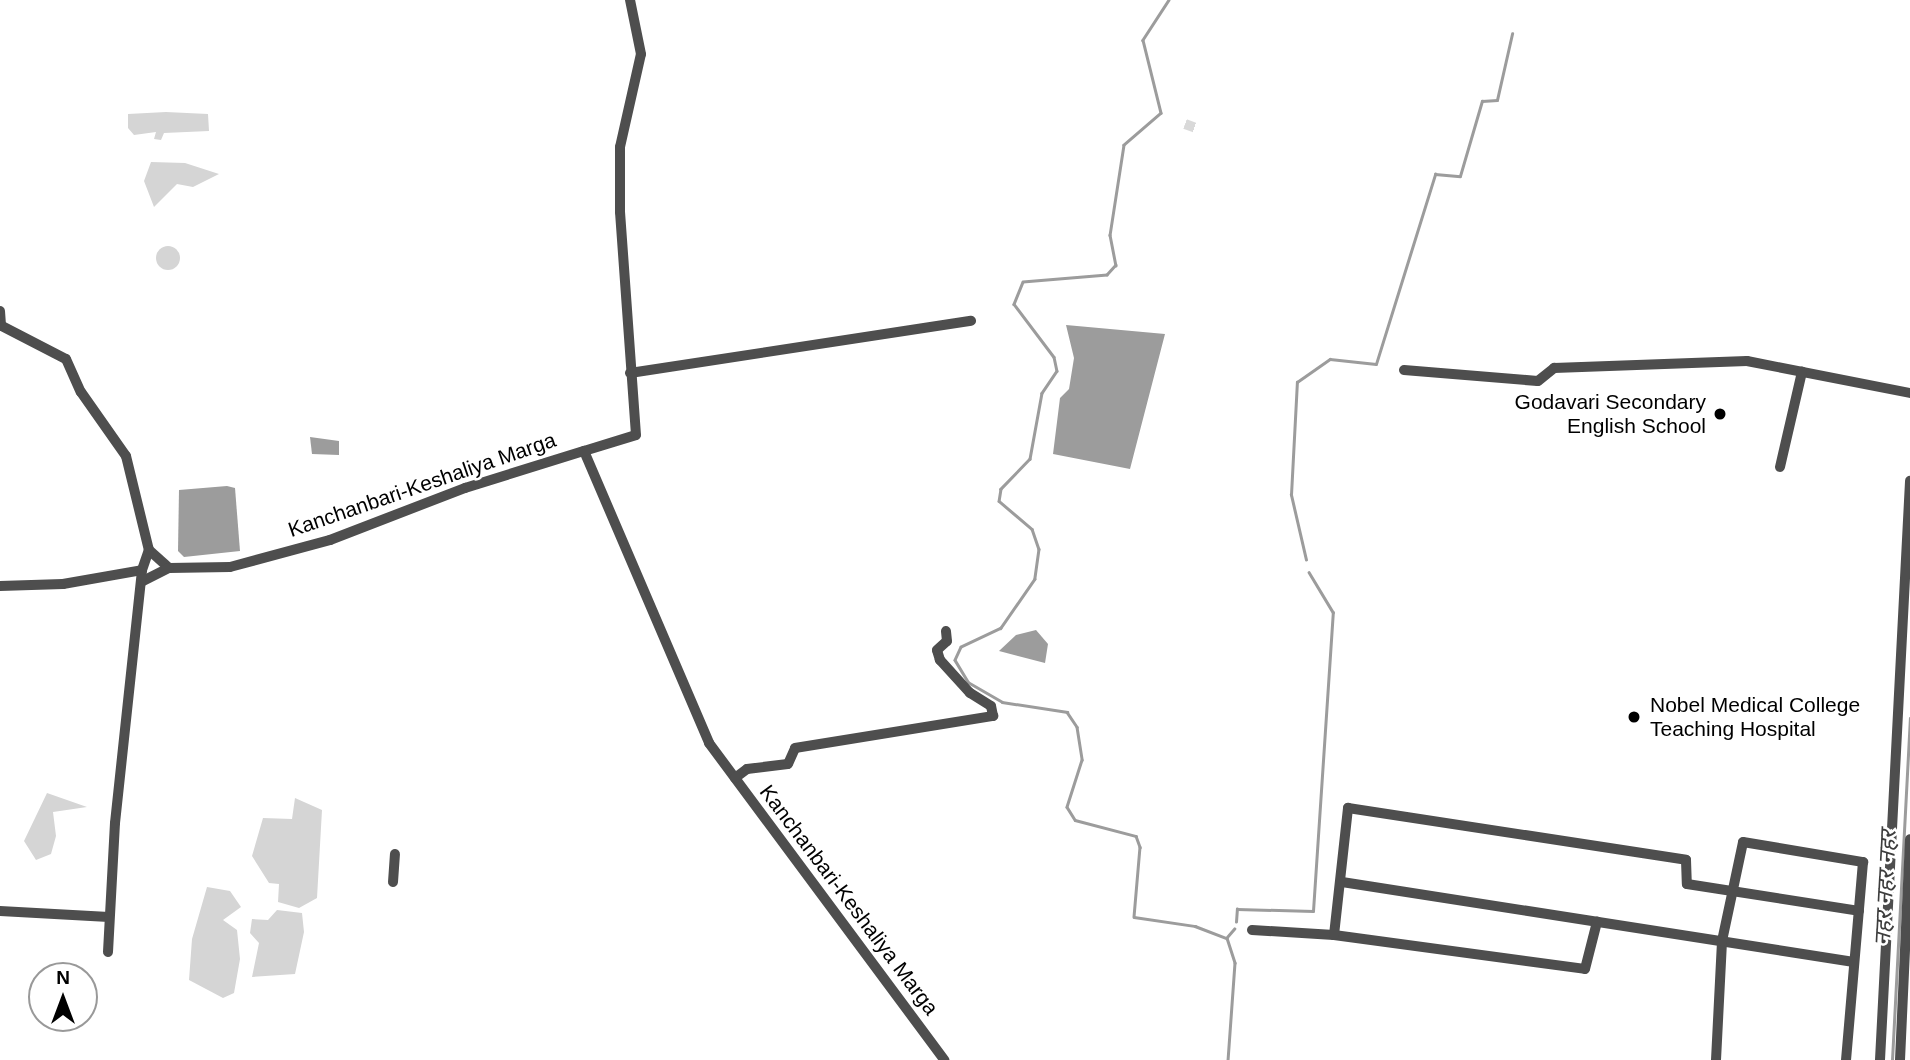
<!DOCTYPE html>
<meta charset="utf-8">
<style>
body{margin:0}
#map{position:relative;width:1910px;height:1060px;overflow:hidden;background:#fff;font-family:Helvetica,"Noto Sans Devanagari",sans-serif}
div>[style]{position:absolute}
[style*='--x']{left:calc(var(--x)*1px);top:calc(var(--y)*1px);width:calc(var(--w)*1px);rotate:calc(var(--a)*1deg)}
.green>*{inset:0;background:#d5d5d5}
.round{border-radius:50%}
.water>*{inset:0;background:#9c9c9c}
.stream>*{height:2.5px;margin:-1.25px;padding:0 1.25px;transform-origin:1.25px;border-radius:1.25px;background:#9c9c9c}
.minor-tunnel>*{height:10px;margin-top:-5px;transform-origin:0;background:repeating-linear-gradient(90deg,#d9d9d9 0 10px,transparent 0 15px)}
.minor>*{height:10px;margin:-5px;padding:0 5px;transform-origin:5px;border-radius:5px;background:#4e4e4e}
.dots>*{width:19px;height:19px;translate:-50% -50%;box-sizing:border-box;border:4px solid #fff;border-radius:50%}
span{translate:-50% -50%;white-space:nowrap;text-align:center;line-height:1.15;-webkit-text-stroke:5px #fff;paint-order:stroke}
.poi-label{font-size:21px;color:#000}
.right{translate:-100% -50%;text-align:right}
.left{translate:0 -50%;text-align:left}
.street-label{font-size:21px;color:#000}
.water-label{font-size:23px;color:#3d3d3d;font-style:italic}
.north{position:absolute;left:28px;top:962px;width:70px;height:70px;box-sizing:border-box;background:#fff;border:2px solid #999;border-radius:50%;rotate:0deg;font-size:19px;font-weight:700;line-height:28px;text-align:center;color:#000}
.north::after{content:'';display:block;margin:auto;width:24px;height:32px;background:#000;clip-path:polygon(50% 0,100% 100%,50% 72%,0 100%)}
</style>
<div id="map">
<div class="green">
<div style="clip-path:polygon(166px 112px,208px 114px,209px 131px,164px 133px,161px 140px,154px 139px,156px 132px,134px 135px,128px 128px,128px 114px)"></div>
<div style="clip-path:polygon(151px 162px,185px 163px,219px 174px,193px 187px,177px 184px,154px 207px,144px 181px)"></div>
<div class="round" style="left:156px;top:246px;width:24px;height:24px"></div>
<div style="clip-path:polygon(47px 793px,87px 807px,53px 812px,56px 836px,51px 854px,36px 860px,24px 841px)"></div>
<div style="clip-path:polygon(295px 798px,322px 810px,317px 898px,299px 908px,278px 902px,279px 884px,269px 883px,252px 856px,263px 818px,292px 819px)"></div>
<div style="clip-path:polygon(207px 887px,230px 891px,241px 907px,223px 920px,237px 930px,240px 959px,234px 993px,223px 998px,189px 980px,192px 939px)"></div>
<div style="clip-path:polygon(277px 910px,302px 913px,304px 932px,295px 974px,252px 977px,259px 943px,250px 933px,252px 919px,268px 920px)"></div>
</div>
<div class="water">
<div style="clip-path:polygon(1066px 325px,1165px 334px,1130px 469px,1053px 454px,1060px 398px,1069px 389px,1074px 358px)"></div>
<div style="clip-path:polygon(310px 437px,339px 441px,339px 455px,312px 454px)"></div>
<div style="clip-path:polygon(227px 486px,235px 488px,240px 551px,184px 557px,178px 551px,179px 490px)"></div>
<div style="clip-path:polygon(1036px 630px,1048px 644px,1045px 663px,999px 651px,1016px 635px)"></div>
</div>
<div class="stream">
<div style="--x:1169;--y:0;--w:48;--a:123"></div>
<div style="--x:1143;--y:40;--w:75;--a:76.1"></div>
<div style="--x:1161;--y:113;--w:49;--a:139.1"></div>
<div style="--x:1124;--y:145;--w:91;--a:98.8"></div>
<div style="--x:1110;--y:235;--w:31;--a:79"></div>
<div style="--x:1116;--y:265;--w:13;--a:132"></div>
<div style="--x:1107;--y:275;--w:84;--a:175.2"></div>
<div style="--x:1023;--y:282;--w:24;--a:112"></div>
<div style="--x:1014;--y:304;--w:66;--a:53"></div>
<div style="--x:1054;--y:357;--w:14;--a:78"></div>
<div style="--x:1057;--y:371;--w:27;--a:124"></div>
<div style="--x:1042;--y:393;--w:67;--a:100.3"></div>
<div style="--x:1030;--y:459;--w:42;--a:134"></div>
<div style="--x:1001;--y:489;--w:12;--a:99"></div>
<div style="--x:999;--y:501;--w:43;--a:40.3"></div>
<div style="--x:1032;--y:529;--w:21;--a:71"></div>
<div style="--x:1039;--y:549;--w:30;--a:98"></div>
<div style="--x:1035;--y:579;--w:60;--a:124.8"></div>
<div style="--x:1001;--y:628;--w:44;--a:154.6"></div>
<div style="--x:961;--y:647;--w:14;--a:115"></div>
<div style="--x:955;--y:660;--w:26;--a:59"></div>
<div style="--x:968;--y:682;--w:39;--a:30"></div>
<div style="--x:1002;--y:702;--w:66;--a:8.7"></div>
<div style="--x:1067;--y:712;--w:18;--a:56"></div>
<div style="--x:1077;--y:727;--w:33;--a:81"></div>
<div style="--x:1082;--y:760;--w:49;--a:107.7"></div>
<div style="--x:1067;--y:807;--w:15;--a:58"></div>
<div style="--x:1075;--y:820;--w:63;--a:14.7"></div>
<div style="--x:1136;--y:836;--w:12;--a:70"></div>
<div style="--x:1140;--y:847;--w:70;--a:94.9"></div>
<div style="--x:1134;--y:917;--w:62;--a:8.4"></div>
<div style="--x:1195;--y:926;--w:34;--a:21"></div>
<div style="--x:1227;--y:938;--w:26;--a:72"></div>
<div style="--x:1235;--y:963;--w:97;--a:94.1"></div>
<div style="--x:1306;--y:560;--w:67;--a:-103"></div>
<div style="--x:1291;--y:495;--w:113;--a:-87"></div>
<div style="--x:1297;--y:382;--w:40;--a:-34.9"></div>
<div style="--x:1330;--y:359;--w:46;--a:6.2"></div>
<div style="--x:1376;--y:364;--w:199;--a:-72.7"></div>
<div style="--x:1435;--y:174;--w:25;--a:5"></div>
<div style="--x:1460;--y:176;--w:78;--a:-73.7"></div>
<div style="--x:1482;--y:101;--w:15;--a:-4"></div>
<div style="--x:1497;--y:100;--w:68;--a:-77.2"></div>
<div style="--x:1236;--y:922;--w:13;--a:-86"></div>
<div style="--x:1237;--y:909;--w:76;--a:1.5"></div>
<div style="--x:1313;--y:911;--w:299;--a:-86.2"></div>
<div style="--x:1333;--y:613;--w:47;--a:-121"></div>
<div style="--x:1227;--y:937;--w:11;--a:-49"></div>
<div style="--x:1892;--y:1060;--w:342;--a:-87"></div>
</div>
<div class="minor-tunnel">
<div style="--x:1185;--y:124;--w:12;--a:20"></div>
</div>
<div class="minor">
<div style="--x:0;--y:311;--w:15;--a:86"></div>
<div style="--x:0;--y:325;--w:74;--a:27.3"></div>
<div style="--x:66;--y:359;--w:36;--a:66"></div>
<div style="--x:81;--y:392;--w:78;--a:54.9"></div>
<div style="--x:126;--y:456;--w:97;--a:76.3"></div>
<div style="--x:149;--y:550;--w:27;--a:42"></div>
<div style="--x:169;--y:568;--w:61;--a:-0.9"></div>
<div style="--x:230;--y:567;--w:104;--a:-15.1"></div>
<div style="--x:330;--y:540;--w:145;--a:-21.1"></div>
<div style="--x:465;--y:488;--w:125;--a:-17.3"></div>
<div style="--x:584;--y:451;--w:318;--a:66.8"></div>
<div style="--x:709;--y:743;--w:395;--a:53.4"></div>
<div style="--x:1404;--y:370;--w:134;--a:4.7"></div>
<div style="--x:1538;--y:381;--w:21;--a:-39"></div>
<div style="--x:1554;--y:368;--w:193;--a:-2.1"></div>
<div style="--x:1747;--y:361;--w:166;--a:11.1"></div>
<div style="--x:630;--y:373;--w:345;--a:-8.7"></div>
<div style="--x:584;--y:451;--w:54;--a:-17.1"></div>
<div style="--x:636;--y:435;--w:224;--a:-94.1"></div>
<div style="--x:620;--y:212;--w:65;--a:-90"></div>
<div style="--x:620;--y:147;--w:95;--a:-77.3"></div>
<div style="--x:641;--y:54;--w:55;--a:-101.5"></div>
<div style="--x:1780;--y:467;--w:98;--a:-77"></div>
<div style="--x:141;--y:582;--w:31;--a:-27"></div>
<div style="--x:0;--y:586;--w:63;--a:-1.8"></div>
<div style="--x:63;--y:584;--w:80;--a:-10"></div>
<div style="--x:735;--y:778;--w:15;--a:-37"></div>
<div style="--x:747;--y:769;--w:41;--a:-7"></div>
<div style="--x:788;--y:764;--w:17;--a:-66"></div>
<div style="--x:795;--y:748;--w:201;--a:-9.2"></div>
<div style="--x:993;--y:716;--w:10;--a:-101"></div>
<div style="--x:991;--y:706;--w:25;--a:-148"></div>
<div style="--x:970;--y:693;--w:45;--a:-132.3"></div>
<div style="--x:940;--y:660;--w:10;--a:-107"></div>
<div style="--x:937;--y:650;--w:13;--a:-42"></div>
<div style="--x:947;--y:641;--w:10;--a:-96"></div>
<div style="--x:393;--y:882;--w:28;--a:-86"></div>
<div style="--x:1342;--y:882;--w:518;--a:8.88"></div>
<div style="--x:0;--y:911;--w:109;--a:3.2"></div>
<div style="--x:1252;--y:930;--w:82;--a:3.5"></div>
<div style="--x:1334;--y:935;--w:253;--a:7.7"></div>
<div style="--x:1585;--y:969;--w:49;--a:-75.7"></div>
<div style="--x:1334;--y:935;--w:128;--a:-83.7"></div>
<div style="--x:1348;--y:808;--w:342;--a:8.7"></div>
<div style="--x:1686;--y:860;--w:24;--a:88"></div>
<div style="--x:1687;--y:884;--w:174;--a:8.9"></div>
<div style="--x:108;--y:952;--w:129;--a:-86.9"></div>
<div style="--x:115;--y:823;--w:254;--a:-83.9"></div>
<div style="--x:142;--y:570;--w:21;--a:-71"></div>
<div style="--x:1716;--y:1060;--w:119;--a:-87.1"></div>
<div style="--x:1722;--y:941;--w:101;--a:-78"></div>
<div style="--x:1743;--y:842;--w:122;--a:9.5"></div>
<div style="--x:1863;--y:862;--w:199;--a:94.9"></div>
<div style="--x:1880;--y:1060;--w:580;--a:-87.03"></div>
<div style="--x:1900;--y:1060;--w:221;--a:-87.4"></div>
</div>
<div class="dots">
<div style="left:1720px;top:414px;background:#000"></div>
<div style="left:1634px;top:717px;background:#000"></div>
</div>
<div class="poi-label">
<span class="right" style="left:1706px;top:414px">Godavari Secondary<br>English School</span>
<span class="left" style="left:1650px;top:717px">Nobel Medical College<br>Teaching Hospital</span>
</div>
<div class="street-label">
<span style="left:422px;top:485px;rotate:-19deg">Kanchanbari-Keshaliya Marga</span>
<span style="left:849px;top:900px;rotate:53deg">Kanchanbari-Keshaliya Marga</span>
</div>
<div class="water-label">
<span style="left:1885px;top:888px;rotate:-87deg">नहर नहर नहर</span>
</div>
<div class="north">N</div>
</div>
